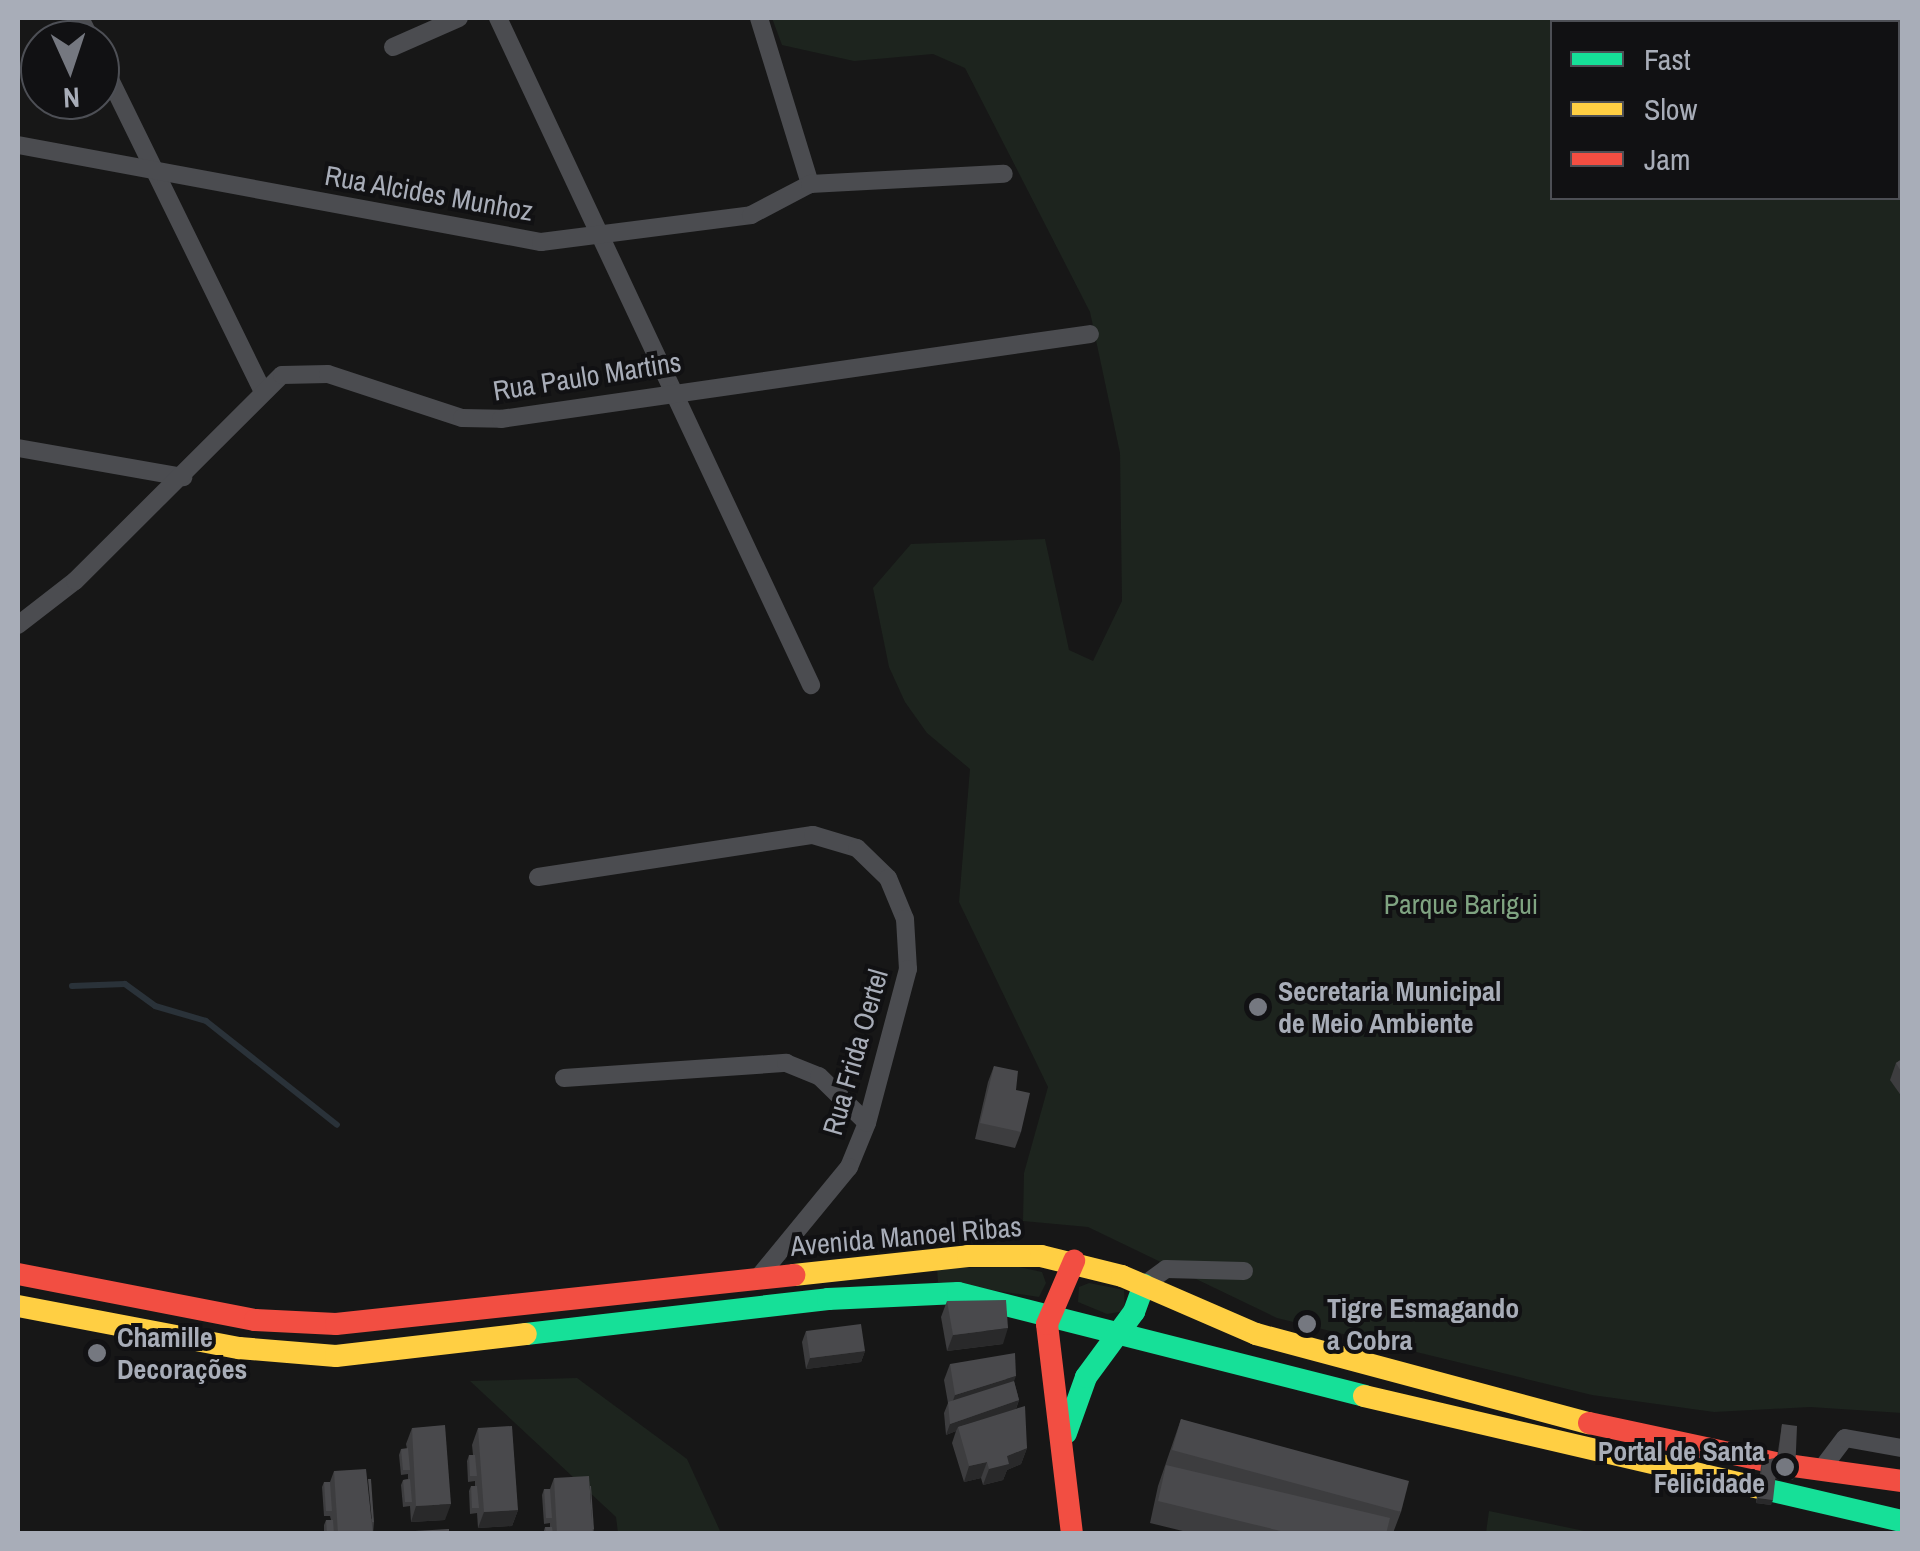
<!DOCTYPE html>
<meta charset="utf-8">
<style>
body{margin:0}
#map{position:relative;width:1920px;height:1551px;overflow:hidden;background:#171717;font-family:"Archivo Narrow",sans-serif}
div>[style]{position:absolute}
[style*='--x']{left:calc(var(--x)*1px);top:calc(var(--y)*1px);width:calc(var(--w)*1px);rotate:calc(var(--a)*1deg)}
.green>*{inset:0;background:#1d241e}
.stream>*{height:6px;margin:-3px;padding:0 3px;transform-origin:3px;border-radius:3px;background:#2a3239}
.street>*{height:18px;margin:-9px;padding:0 9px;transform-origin:9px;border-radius:9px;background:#4b4c50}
.fast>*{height:22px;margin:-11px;padding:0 11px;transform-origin:11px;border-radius:11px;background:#16e098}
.slow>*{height:22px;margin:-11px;padding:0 11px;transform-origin:11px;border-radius:11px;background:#ffcf43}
.jam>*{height:22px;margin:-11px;padding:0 11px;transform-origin:11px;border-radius:11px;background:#f24e42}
.wall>*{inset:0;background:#3d3d3f}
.shaded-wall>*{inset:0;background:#29292a}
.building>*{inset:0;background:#49494c}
.dots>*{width:28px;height:28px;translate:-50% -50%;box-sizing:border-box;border:5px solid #111113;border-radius:50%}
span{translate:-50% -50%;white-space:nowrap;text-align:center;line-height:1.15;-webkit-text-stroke:8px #111113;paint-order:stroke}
.street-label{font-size:28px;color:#a8adb8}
.park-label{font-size:28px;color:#7fa381}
.poi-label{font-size:28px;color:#a8adb8;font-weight:700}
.left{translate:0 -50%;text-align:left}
.right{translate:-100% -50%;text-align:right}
.frame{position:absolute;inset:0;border:20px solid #a8adb8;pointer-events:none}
.legend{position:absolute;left:1550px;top:20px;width:350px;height:180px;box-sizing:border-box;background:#111113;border:2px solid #4d4f55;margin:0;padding:12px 18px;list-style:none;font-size:30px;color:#a8adb8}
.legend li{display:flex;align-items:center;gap:20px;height:50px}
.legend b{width:50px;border:2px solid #4d4f55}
.north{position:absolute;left:20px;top:20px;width:100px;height:100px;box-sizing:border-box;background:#111113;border:2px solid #4d4f55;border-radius:50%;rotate:177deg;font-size:28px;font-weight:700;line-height:40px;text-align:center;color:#a8adb8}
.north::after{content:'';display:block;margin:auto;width:35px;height:45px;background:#757880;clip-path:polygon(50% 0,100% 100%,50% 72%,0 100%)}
</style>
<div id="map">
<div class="green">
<div style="clip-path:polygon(evenodd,772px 18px,1902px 18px,1902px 1413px,1810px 1407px,1714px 1412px,1592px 1395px,1277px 1318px,1088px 1227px,1023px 1221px,1024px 1173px,1048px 1087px,959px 902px,970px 769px,927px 733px,905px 702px,889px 667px,873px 588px,911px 544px,1045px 539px,1069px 650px,1093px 661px,1122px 601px,1120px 453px,1090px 312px,965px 68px,933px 54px,854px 61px,782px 45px,772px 18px,1552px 22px,1898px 22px,1898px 198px,1552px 198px,1552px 22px)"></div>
<div style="clip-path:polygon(1019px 1267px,1042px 1272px,1046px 1283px,1039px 1297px,938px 1282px,937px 1268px)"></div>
<div style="clip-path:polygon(1089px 1283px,1124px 1290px,1125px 1311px,1107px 1314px,1078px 1302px,1079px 1287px)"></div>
<div style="clip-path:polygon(577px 1378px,687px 1459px,721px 1533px,618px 1533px,616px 1517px,470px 1381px)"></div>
<div style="clip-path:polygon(1489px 1511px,1589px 1532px,1598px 1533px,1486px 1533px)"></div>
</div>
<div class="stream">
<div style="--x:72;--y:986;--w:53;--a:-2.2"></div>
<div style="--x:125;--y:984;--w:37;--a:36"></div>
<div style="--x:155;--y:1006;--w:53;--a:16.4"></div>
<div style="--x:206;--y:1021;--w:167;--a:38.4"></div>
</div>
<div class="street">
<div style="--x:80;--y:18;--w:25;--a:63"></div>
<div style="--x:498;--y:18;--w:737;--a:64.86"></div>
<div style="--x:759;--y:18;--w:174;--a:72.9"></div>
<div style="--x:393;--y:47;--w:72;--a:-23.7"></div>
<div style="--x:100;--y:59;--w:368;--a:63.9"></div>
<div style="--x:18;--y:145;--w:532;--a:10.51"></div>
<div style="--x:541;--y:242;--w:212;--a:-7.3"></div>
<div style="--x:751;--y:215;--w:67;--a:-27.7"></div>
<div style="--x:810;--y:184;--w:194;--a:-3"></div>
<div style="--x:18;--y:448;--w:168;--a:10"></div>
<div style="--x:18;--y:625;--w:72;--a:-37.7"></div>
<div style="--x:75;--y:581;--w:292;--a:-44.9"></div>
<div style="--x:282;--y:375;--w:46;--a:-1.2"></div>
<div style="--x:328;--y:374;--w:141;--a:18.2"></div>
<div style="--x:462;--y:418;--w:39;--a:1"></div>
<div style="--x:501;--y:419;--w:595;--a:-8.21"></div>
<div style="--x:538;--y:877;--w:278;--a:-8.7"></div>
<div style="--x:813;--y:835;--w:46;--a:16.5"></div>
<div style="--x:857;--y:848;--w:43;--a:44.1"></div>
<div style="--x:888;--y:878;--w:44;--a:67.5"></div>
<div style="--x:905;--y:919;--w:50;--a:86.6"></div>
<div style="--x:908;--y:969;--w:159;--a:104.9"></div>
<div style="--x:867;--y:1123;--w:48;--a:112.2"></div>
<div style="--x:849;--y:1167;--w:145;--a:129.4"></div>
<div style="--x:564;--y:1078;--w:223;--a:-3.9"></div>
<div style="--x:786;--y:1063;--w:35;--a:22"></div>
<div style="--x:819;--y:1076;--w:67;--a:44.4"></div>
<div style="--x:1144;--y:1285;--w:27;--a:-36"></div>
<div style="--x:1166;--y:1269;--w:78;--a:1.5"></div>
<div style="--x:1823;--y:1467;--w:36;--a:-53"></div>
<div style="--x:1845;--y:1438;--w:58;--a:10"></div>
</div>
<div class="fast">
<div style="--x:526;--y:1334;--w:304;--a:-6.6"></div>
<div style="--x:828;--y:1299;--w:130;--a:-2.6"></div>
<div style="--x:958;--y:1293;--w:419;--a:14.2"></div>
<div style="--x:1066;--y:1433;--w:59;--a:-70.3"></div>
<div style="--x:1086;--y:1377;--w:81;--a:-53.6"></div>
<div style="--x:1134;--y:1312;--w:29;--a:-70"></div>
<div style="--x:1773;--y:1491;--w:132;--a:13.1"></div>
</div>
<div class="slow">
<div style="--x:794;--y:1275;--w:175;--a:-6.2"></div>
<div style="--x:968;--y:1256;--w:73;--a:0"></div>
<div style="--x:1041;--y:1256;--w:83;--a:13.9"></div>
<div style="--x:1122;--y:1276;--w:146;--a:23.4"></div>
<div style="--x:1256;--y:1334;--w:345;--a:15"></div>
<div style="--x:18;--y:1306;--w:225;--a:10.8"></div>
<div style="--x:239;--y:1348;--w:97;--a:4.7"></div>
<div style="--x:336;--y:1356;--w:191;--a:-6.6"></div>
<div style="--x:1364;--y:1396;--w:405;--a:13.1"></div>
</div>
<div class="jam">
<div style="--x:18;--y:1274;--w:241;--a:11"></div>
<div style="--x:255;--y:1320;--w:81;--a:2.8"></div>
<div style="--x:336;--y:1324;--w:461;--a:-6.1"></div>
<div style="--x:1589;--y:1423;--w:191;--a:12.1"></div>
<div style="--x:1794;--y:1466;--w:109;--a:7.9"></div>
<div style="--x:1072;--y:1534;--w:211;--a:-96.8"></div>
<div style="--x:1047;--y:1324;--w:69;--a:-66.8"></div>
</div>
<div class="wall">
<div style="clip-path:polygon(1902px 1059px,1902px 1097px,1890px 1080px,1896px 1063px)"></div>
<div style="clip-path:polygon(994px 1066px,1016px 1090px,1021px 1132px,1015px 1148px,975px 1139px,988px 1082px)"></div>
<div style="clip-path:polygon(947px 1301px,1003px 1344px,947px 1351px,941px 1317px)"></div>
<div style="clip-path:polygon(806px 1331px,865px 1351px,861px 1362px,806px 1369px,802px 1342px)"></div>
<div style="clip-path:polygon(950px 1364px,1014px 1381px,1019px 1400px,1016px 1409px,1027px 1448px,1021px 1464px,1007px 1470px,1003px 1480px,983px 1485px,981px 1478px,964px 1482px,952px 1443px,956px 1431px,946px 1435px,944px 1413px,948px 1403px,944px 1380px)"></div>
<div style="clip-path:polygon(1181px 1419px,1401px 1512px,1393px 1533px,1387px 1532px,1386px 1534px,1195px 1534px,1150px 1523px,1158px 1486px)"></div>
<div style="clip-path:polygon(1782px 1424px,1793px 1480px,1775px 1479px,1771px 1505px,1756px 1503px,1761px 1466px,1763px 1460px,1777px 1458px)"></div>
<div style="clip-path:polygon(412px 1428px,445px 1520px,411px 1522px,410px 1506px,403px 1507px,401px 1485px,403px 1480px,408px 1479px,408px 1474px,401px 1475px,399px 1455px,401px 1449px,407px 1449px,406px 1444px)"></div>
<div style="clip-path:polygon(478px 1428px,518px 1510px,512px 1526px,478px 1528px,477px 1513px,470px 1514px,469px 1491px,471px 1486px,475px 1486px,475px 1481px,468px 1482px,467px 1461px,469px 1455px,473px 1455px,472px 1445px)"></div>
<div style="clip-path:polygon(334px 1471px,374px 1522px,373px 1534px,324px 1534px,324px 1525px,326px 1520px,331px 1520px,330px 1516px,324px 1516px,322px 1487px,324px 1482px,330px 1482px)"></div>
<div style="clip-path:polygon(554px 1478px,594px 1529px,593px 1534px,543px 1534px,545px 1527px,550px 1527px,550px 1523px,544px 1524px,542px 1495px,544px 1489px,550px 1489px)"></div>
</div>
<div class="shaded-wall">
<div style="clip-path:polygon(1008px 1328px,1003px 1344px,947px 1351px,953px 1335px)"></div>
<div style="clip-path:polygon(865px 1351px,861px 1362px,806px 1369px,810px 1358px)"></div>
<div style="clip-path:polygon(1016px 1376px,1010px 1392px,949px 1412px,955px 1395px)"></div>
<div style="clip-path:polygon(1019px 1400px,1015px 1411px,958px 1427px,956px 1431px,946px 1435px,950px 1424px)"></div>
<div style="clip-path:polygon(1027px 1448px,1021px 1464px,1007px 1470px,1003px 1480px,983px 1485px,989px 1469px,1007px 1456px)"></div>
<div style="clip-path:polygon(987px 1462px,981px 1478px,964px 1482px,969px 1466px)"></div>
<div style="clip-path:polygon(1776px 1473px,1795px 1475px,1793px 1480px,1774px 1479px)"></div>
<div style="clip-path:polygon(1758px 1498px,1773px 1500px,1771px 1505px,1756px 1503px)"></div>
<div style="clip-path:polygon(451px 1504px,445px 1520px,411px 1522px,416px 1506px)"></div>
<div style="clip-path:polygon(518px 1510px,512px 1526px,478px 1528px,484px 1512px)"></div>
</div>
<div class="building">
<div style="clip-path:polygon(1902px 1059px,1902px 1073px,1896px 1063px)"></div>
<div style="clip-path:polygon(994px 1066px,1018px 1071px,1016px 1090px,1030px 1093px,1021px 1132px,980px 1123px)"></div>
<div style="clip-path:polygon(1006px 1300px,1008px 1328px,953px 1335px,947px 1301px)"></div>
<div style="clip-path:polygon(861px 1324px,865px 1351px,810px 1358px,806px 1331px)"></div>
<div style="clip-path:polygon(1015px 1353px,1016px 1376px,955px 1395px,950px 1364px)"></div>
<div style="clip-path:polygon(1014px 1381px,1019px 1400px,950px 1424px,948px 1402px)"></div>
<div style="clip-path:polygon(1025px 1406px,1027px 1448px,1007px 1456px,1009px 1464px,989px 1469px,987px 1462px,969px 1466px,958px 1427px)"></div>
<div style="clip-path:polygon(1181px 1419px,1409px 1481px,1401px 1512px,1172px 1450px)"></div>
<div style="clip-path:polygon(1782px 1424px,1797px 1426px,1795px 1475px,1776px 1473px,1773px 1500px,1758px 1498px,1763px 1460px,1778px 1458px)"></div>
<div style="clip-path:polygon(445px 1425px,451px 1504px,416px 1506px,412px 1428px)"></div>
<div style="clip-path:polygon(512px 1426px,518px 1510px,484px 1512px,478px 1428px)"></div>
<div style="clip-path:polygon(408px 1448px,410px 1470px,403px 1470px,401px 1449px)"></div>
<div style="clip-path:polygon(469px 1455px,475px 1455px,477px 1476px,470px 1476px)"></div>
<div style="clip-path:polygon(1166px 1465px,1390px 1518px,1386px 1534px,1293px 1534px,1158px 1501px)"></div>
<div style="clip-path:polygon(366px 1469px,373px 1534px,338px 1534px,334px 1471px)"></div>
<div style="clip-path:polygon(589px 1476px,593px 1534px,557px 1534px,554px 1478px)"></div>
<div style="clip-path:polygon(368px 1479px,371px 1479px,374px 1522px,372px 1522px)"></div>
<div style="clip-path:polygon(410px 1479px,412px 1502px,405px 1502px,403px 1480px)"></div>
<div style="clip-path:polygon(324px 1482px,330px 1482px,332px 1511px,326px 1511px)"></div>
<div style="clip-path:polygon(471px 1486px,477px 1486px,479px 1508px,472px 1508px)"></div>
<div style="clip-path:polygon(590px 1486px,591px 1486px,594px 1529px,592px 1529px)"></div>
<div style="clip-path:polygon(544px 1489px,550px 1489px,552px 1518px,546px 1518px)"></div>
<div style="clip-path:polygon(326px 1520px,333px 1520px,334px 1534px,327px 1534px)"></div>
<div style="clip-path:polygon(545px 1527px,552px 1527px,553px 1534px,546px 1534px)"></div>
<div style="clip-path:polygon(449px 1529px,449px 1534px,415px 1534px,415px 1531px)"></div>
</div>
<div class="dots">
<div style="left:1258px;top:1007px;background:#757880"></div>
<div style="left:1307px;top:1324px;background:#757880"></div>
<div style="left:97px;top:1353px;background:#757880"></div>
<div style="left:1785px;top:1467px;background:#757880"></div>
</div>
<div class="street-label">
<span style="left:429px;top:193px;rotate:10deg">Rua Alcides Munhoz</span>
<span style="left:587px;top:376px;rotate:-9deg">Rua Paulo Martins</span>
<span style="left:855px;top:1052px;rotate:-74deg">Rua Frida Oertel</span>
<span style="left:906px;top:1236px;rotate:-5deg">Avenida Manoel Ribas</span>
</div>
<div class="park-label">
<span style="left:1461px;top:904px">Parque Barigui</span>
</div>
<div class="poi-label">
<span class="left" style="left:1278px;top:1007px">Secretaria Municipal<br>de Meio Ambiente</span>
<span class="left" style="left:1327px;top:1324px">Tigre Esmagando<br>a Cobra</span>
<span class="left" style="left:117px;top:1353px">Chamille<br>Decorações</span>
<span class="right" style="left:1765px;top:1467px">Portal de Santa<br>Felicidade</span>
</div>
<div class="frame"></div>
<ul class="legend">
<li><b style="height:12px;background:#16e098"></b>Fast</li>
<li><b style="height:12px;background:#ffcf43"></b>Slow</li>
<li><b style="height:12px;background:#f24e42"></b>Jam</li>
</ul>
<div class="north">N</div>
</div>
